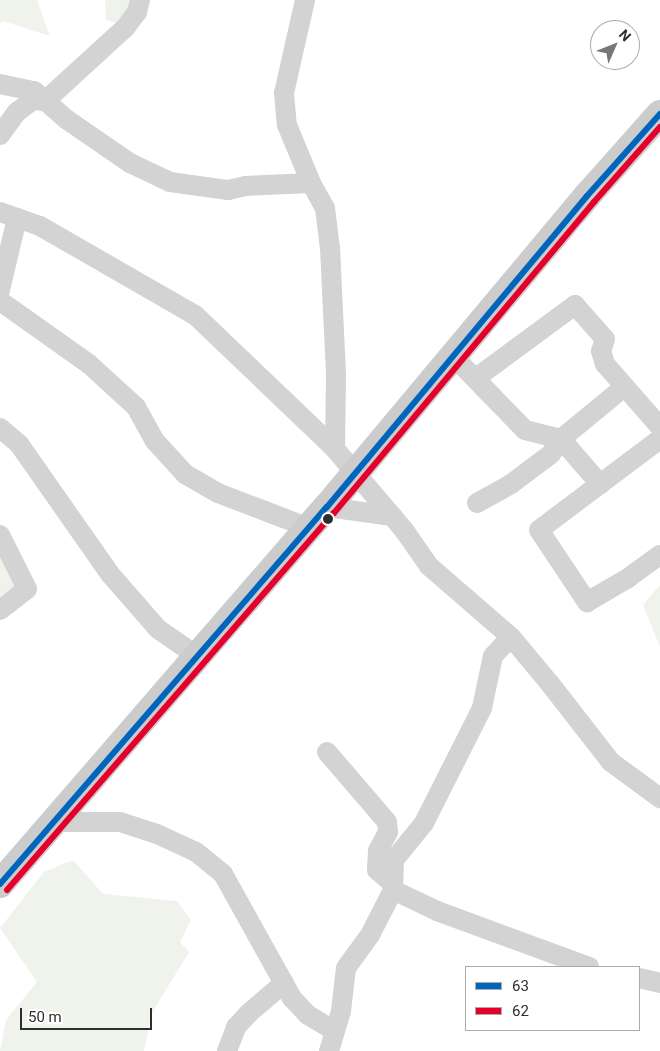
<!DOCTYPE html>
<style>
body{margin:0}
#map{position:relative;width:660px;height:1051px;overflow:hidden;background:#fff;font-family:Roboto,sans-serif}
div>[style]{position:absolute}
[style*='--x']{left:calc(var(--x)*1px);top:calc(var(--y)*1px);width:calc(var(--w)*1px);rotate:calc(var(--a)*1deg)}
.green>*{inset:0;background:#eff3ec}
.street>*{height:20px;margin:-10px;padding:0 10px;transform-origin:10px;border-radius:10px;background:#d3d3d3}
.secondary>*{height:28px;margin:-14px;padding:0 14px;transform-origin:14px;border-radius:14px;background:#ccc}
.bus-1>*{height:6px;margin:-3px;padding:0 3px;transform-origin:3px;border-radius:3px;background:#0065bd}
.bus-2>*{height:6px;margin:-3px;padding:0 3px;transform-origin:3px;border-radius:3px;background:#e4002b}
.dots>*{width:14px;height:14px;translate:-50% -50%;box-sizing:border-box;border:2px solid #fff;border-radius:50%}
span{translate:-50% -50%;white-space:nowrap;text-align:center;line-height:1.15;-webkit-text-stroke:5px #fff;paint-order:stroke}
.legend{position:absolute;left:465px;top:966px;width:175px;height:65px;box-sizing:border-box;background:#fff;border:1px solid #ababab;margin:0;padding:6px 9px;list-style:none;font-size:15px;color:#2e2e2e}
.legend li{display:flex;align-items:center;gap:10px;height:25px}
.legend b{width:25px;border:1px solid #ababab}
.north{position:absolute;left:590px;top:20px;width:50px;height:50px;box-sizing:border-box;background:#fff;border:1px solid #ababab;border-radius:50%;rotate:46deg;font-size:14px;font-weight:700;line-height:20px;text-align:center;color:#2e2e2e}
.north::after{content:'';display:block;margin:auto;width:18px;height:22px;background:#777;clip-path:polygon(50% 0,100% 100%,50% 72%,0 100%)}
.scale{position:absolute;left:20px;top:1008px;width:132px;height:22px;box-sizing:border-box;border:2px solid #2e2e2e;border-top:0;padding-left:6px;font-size:15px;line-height:18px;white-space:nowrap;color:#2e2e2e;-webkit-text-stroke:4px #fff;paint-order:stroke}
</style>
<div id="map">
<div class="green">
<div style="clip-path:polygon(0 0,37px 0,50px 36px,3px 21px,0 24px)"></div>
<div style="clip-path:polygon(105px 0,134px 0,121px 24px,106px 20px)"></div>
<div style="clip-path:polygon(0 550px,18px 587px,0 596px)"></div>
<div style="clip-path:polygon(660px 585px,660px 647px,643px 605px)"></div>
<div style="clip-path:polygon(73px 860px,103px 894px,177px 901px,191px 920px,180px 942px,189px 952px,152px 1013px,144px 1051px,0 1051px,6px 1020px,37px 982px,0 928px,44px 872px)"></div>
</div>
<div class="street">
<div style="--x:305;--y:0;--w:95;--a:102.7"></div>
<div style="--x:284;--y:93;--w:32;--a:85"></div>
<div style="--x:287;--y:125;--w:63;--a:67.5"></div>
<div style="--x:311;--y:183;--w:29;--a:61"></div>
<div style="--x:325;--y:208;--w:39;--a:83"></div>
<div style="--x:330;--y:247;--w:129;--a:87.3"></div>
<div style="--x:336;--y:376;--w:73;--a:90.8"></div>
<div style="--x:0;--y:84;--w:35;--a:12"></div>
<div style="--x:34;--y:91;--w:43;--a:41.2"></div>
<div style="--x:66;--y:119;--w:78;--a:34.5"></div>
<div style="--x:130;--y:163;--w:44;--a:25.4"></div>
<div style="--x:170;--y:182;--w:59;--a:7.9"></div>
<div style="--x:228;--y:190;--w:17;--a:-13"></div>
<div style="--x:245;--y:186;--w:66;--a:-2.6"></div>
<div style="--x:0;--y:135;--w:29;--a:-54"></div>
<div style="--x:17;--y:112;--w:20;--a:-37"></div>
<div style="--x:33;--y:100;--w:12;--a:5"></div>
<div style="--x:45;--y:101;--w:108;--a:-42.4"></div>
<div style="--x:125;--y:28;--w:20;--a:-53"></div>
<div style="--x:137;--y:12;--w:12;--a:-76"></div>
<div style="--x:0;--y:212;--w:42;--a:19.3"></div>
<div style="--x:40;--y:226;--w:179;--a:29.9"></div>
<div style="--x:195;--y:315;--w:194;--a:43.7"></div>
<div style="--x:335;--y:449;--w:106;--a:49.6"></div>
<div style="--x:404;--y:530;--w:44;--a:55.2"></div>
<div style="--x:429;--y:566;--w:108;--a:40.9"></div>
<div style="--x:511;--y:637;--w:62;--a:50.2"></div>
<div style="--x:551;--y:685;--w:98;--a:52.1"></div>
<div style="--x:611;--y:762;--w:61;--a:36.3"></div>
<div style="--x:0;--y:290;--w:74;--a:-76.7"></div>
<div style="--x:0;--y:301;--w:109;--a:35.3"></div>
<div style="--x:89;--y:364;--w:64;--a:42.5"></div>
<div style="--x:136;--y:407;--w:39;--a:61"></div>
<div style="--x:155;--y:441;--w:45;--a:47.7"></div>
<div style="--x:185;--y:474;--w:38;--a:30"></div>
<div style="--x:218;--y:493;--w:97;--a:21"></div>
<div style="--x:453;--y:356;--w:103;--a:45.8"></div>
<div style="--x:525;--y:430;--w:37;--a:14"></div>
<div style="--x:561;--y:439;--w:60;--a:49.1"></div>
<div style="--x:476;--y:378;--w:123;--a:-36.4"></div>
<div style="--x:575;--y:305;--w:45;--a:48.6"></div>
<div style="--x:605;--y:339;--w:13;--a:108"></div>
<div style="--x:601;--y:351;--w:14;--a:73"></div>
<div style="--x:605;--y:364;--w:84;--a:48.9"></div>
<div style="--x:0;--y:428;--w:25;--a:40"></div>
<div style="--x:19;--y:444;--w:159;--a:55"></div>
<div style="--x:110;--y:574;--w:73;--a:48.9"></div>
<div style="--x:158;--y:629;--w:47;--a:34.7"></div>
<div style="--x:660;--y:439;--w:151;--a:143.1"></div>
<div style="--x:539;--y:530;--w:87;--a:56.3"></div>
<div style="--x:587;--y:602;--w:48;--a:-30.3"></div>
<div style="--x:628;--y:578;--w:39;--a:-36"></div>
<div style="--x:477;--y:503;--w:39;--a:-29"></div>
<div style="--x:511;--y:484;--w:50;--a:-36.9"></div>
<div style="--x:551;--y:454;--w:18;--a:-56"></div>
<div style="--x:561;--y:439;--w:82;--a:-39.5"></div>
<div style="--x:327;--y:507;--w:66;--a:7.9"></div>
<div style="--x:0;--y:535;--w:60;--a:63.4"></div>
<div style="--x:27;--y:589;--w:34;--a:142"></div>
<div style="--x:327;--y:752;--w:92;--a:49.4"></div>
<div style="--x:387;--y:822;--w:10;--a:84"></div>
<div style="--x:388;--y:832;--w:21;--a:118"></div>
<div style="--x:378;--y:851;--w:19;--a:93"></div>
<div style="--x:377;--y:870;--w:21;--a:41"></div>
<div style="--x:53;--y:822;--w:67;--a:0"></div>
<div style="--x:120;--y:822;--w:39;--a:18"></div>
<div style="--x:157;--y:834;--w:43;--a:24.8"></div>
<div style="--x:196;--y:852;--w:35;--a:39"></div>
<div style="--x:223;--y:874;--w:142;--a:60.9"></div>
<div style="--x:292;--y:998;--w:23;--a:47"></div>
<div style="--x:308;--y:1015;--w:31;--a:31"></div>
<div style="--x:393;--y:890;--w:49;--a:25.5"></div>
<div style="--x:437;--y:911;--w:162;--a:20.2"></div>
<div style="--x:639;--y:978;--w:22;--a:13"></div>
<div style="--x:227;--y:1051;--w:26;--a:-69"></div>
<div style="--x:236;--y:1027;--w:19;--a:-47"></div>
<div style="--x:249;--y:1013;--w:46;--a:-40.6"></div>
<div style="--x:329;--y:1051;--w:42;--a:-73.3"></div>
<div style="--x:341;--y:1011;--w:43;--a:-83.4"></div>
<div style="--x:346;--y:968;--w:41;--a:-54"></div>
<div style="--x:370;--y:935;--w:51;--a:-62.9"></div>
<div style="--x:393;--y:890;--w:30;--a:-88"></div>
<div style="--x:394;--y:860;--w:48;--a:-51"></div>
<div style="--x:424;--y:823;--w:129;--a:-63.2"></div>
<div style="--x:482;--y:708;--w:53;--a:-78.1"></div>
<div style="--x:493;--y:656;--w:26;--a:-47"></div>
</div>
<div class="secondary">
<div style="--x:0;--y:884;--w:499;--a:-49.1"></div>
<div style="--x:327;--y:507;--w:405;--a:-50.1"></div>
<div style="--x:587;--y:196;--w:110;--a:-48.3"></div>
</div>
<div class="bus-1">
<div style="--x:0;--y:884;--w:499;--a:-49.1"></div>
<div style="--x:327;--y:507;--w:405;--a:-50.1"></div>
<div style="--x:587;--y:196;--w:110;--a:-48.3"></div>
</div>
<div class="bus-2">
<div style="--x:7;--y:890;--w:499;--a:-49.1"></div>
<div style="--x:334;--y:513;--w:405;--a:-50.1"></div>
<div style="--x:594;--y:202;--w:100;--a:-48.7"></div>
</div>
<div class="dots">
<div style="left:328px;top:519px;background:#2e2e2e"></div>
</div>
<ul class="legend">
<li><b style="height:6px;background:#0065bd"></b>63</li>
<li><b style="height:6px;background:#e4002b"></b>62</li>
</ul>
<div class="north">N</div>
<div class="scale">50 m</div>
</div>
